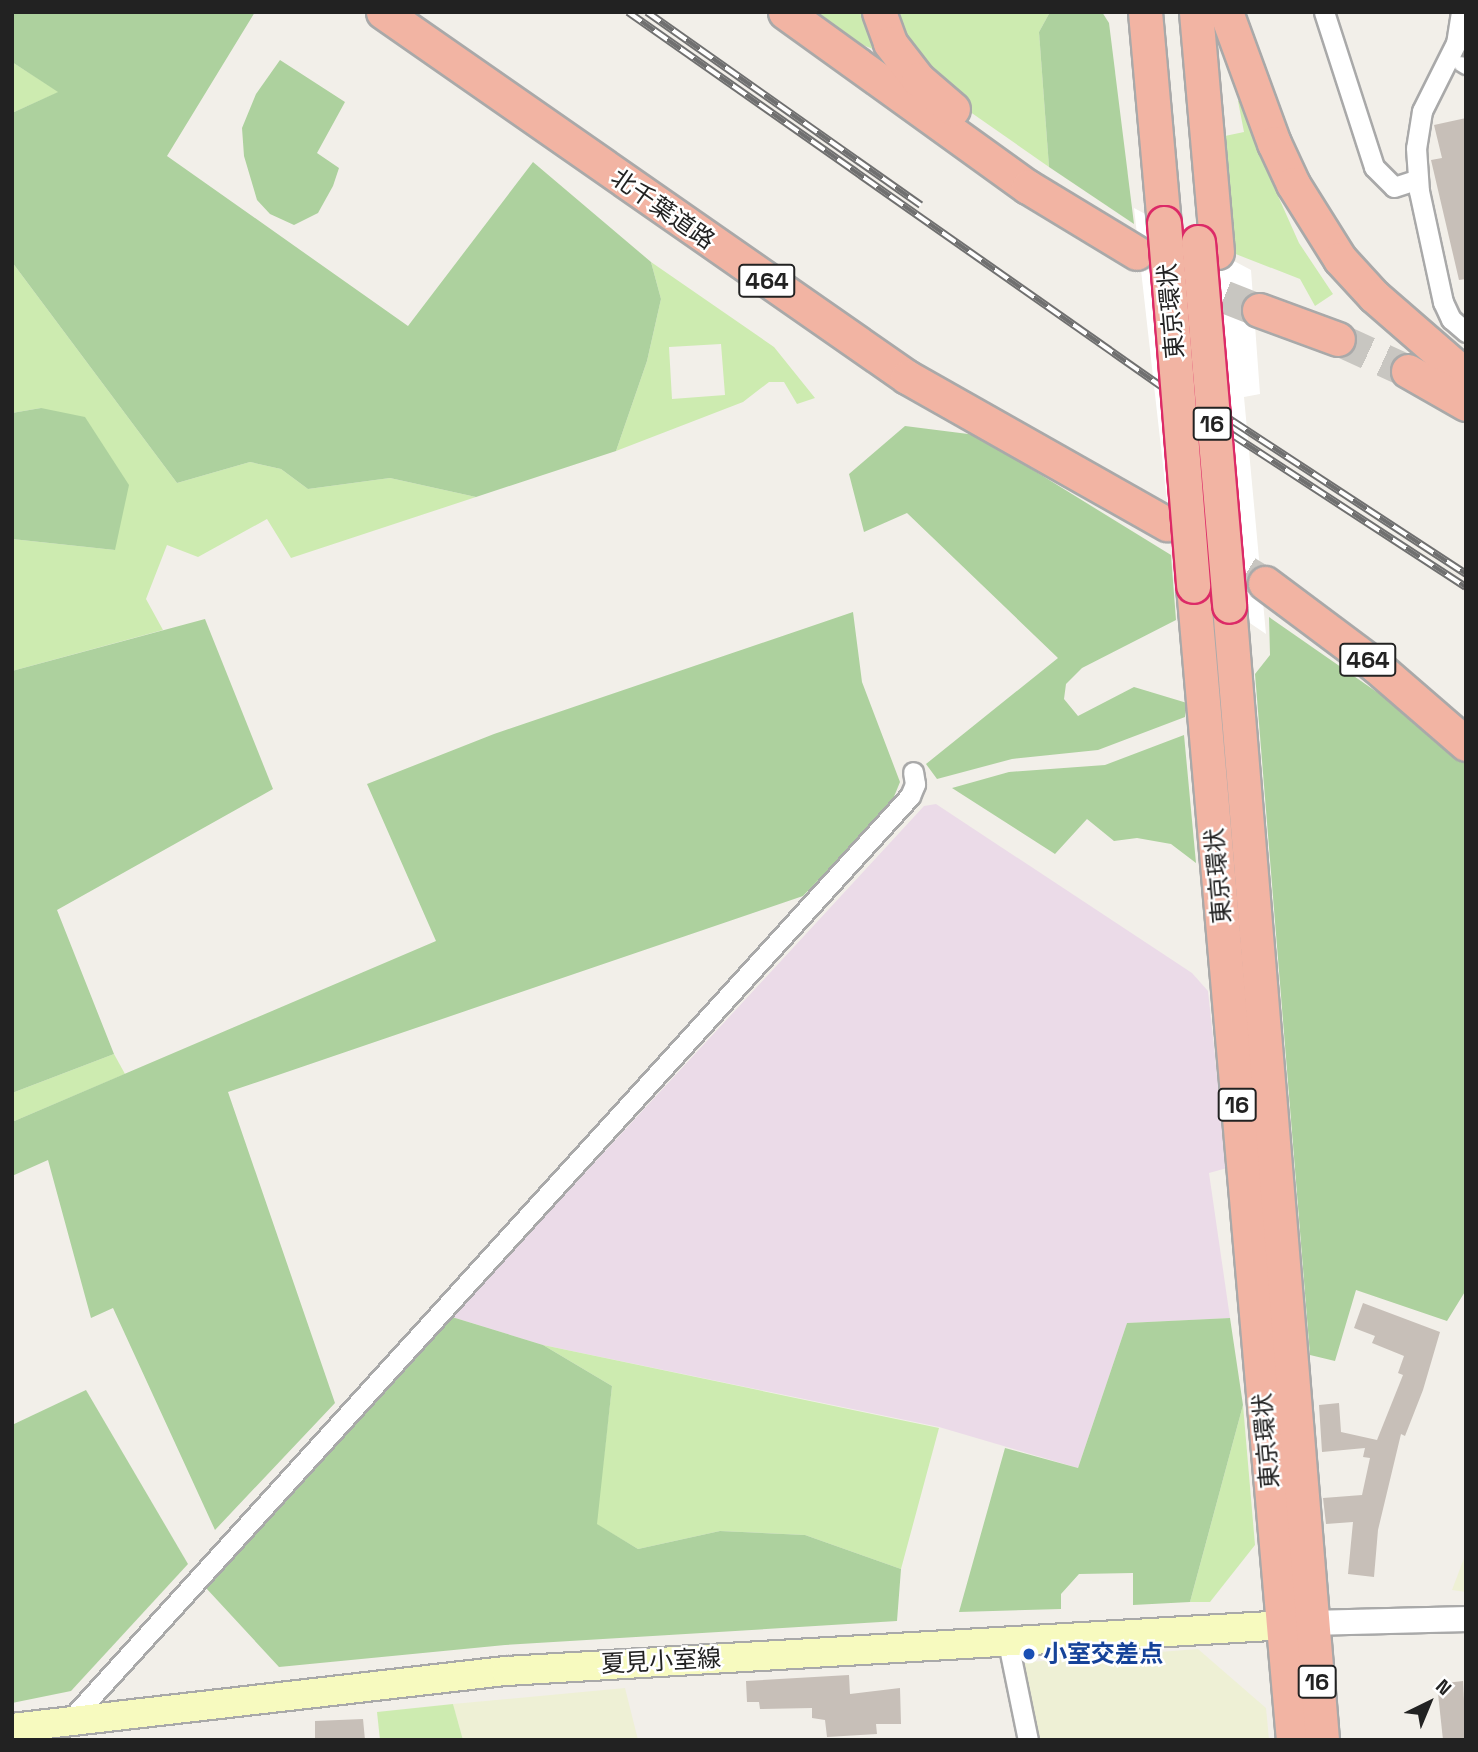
<!DOCTYPE html>
<meta charset="utf-8">
<style>
body{margin:0}
#map{position:relative;width:1478px;height:1752px;overflow:hidden;background:#f2efe9;font-family:"Space Grotesk","Noto Sans JP",sans-serif}
div>[style]{position:absolute}
[style*='--x']{left:calc(var(--x)*1px);top:calc(var(--y)*1px);width:calc(var(--w)*1px);rotate:calc(var(--a)*1deg)}
.industrial>*{inset:0;background:#ebdbe8}
.farmland>*{inset:0;background:#eef0d5}
.grass>*{inset:0;background:#cdebb0}
.forest>*{inset:0;background:#add19e}
.pier>*{inset:0;background:#fff}
.building>*{inset:0;background:#c7bfb8}
.trunk-tunnel>*{height:33px;margin-top:-16.5px;transform-origin:0;background:repeating-linear-gradient(90deg,#c8c6c1 0 33px,transparent 0 50px)}
.roads{filter:drop-shadow(2px 0 #a9a9a9) drop-shadow(-2px 0 #a9a9a9) drop-shadow(0 2px #a9a9a9) drop-shadow(0 -2px #a9a9a9)}
.pedestrian>*{height:14px;margin:-7px;padding:0 7px;transform-origin:7px;border-radius:7px;background:#fff}
.minor>*{height:19px;margin:-9.5px;padding:0 9.5px;transform-origin:9.5px;border-radius:9.5px;background:#fff}
.tertiary>*{height:24px;margin:-12px;padding:0 12px;transform-origin:12px;border-radius:12px;background:#fff}
.secondary>*{height:28px;margin:-14px;padding:0 14px;transform-origin:14px;border-radius:14px;background:#f7fabf}
.trunk>*{height:33px;margin:-16.5px;padding:0 16.5px;transform-origin:16.5px;border-radius:16.5px;background:#f2b4a3}
.rail>*{height:8px;margin-top:-4px;transform-origin:0;background:repeating-linear-gradient(90deg,#fff 0 16px,#707070 0 32px);box-sizing:border-box;border-block:2px solid #707070}
.bridges{filter:drop-shadow(2px 0 #dc2a67) drop-shadow(-2px 0 #dc2a67) drop-shadow(0 2px #dc2a67) drop-shadow(0 -2px #dc2a67)}
.trunk-bridge>*{height:33px;margin:-16.5px;padding:0 16.5px;transform-origin:16.5px;border-radius:16.5px;background:#f2b4a3}
.dots>*{width:19px;height:19px;translate:-50% -50%;box-sizing:border-box;border:4px solid #fff;border-radius:50%}
span{translate:-50% -50%;white-space:nowrap;text-align:center;line-height:1.15;-webkit-text-stroke:5px #fff;paint-order:stroke}
.shield-label span{padding:2px 5px;background:#fff;border:2px solid;border-radius:5px;-webkit-text-stroke-width:0}
.shield-label{font-size:23px;color:#222;font-weight:700}
.street-label{font-size:24px;color:#222}
.transit-label{font-size:24px;color:#164399;font-weight:700}
.left{translate:0 -50%;text-align:left}
.frame{position:absolute;inset:0;border:14px solid #222;pointer-events:none}
.north{position:absolute;left:1394px;top:1668px;width:70px;height:70px;-webkit-text-stroke:5px #fff;paint-order:stroke;rotate:43deg;font-size:19px;font-weight:700;line-height:28px;text-align:center;color:#222}
.north::after{content:'';display:block;margin:auto;width:24px;height:32px;background:#222;clip-path:polygon(50% 0,100% 100%,50% 72%,0 100%)}
</style>
<div id="map">
<div class="industrial">
<div style="clip-path:polygon(936px 804px,1192px 973px,1208px 991px,1227px 1168px,1209px 1173px,1230px 1318px,1127px 1323px,1078px 1468px,939px 1427px,543px 1345px,452px 1317px,924px 806px)"></div>
</div>
<div class="farmland">
<div style="clip-path:polygon(1466px 1553px,1466px 1592px,1452px 1590px)"></div>
<div style="clip-path:polygon(1198px 1649px,1266px 1708px,1269px 1740px,1032px 1740px,1017px 1663px)"></div>
<div style="clip-path:polygon(625px 1688px,638px 1740px,463px 1740px,453px 1704px)"></div>
</div>
<div class="grass">
<div style="clip-path:polygon(808px 12px,863px 12px,883px 53px,840px 36px)"></div>
<div style="clip-path:polygon(896px 12px,1050px 12px,1039px 32px,1049px 167px,943px 93px,905px 46px)"></div>
<div style="clip-path:polygon(12px 62px,59px 92px,12px 113px)"></div>
<div style="clip-path:polygon(1245px 99px,1278px 196px,1299px 243px,1333px 294px,1315px 306px,1300px 279px,1233px 253px,1220px 137px,1244px 132px,1238px 101px)"></div>
<div style="clip-path:polygon(12px 262px,177px 483px,250px 462px,281px 469px,308px 489px,390px 478px,476px 497px,291px 558px,267px 519px,198px 557px,167px 545px,146px 599px,163px 630px,12px 671px,12px 539px,115px 550px,41px 408px,12px 413px)"></div>
<div style="clip-path:polygon(evenodd,651px 262px,774px 347px,815px 398px,797px 404px,784px 382px,769px 382px,743px 402px,616px 451px,647px 361px,661px 299px,651px 262px,721px 344px,725px 395px,672px 399px,669px 347px,721px 344px)"></div>
<div style="clip-path:polygon(114px 1054px,125px 1074px,12px 1122px,12px 1093px)"></div>
<div style="clip-path:polygon(543px 1345px,939px 1428px,901px 1569px,805px 1535px,720px 1531px,638px 1549px,596px 1524px,612px 1386px)"></div>
<div style="clip-path:polygon(1243px 1405px,1255px 1545px,1210px 1602px,1190px 1602px)"></div>
<div style="clip-path:polygon(453px 1704px,463px 1740px,380px 1740px,377px 1712px)"></div>
</div>
<div class="forest">
<div style="clip-path:polygon(12px 12px,255px 12px,167px 156px,408px 326px,533px 162px,651px 262px,661px 299px,647px 361px,616px 451px,476px 497px,390px 478px,308px 489px,281px 469px,250px 462px,177px 483px,12px 262px,12px 113px,58px 92px,12px 62px)"></div>
<div style="clip-path:polygon(1050px 12px,1102px 12px,1109px 23px,1134px 224px,1049px 167px,1039px 32px)"></div>
<div style="clip-path:polygon(280px 60px,345px 102px,317px 153px,339px 168px,333px 186px,318px 213px,294px 225px,270px 214px,257px 200px,244px 156px,242px 128px,256px 94px)"></div>
<div style="clip-path:polygon(41px 408px,85px 417px,129px 485px,115px 550px,12px 539px,12px 413px)"></div>
<div style="clip-path:polygon(905px 426px,976px 435px,1171px 555px,1176px 620px,1082px 668px,1066px 684px,1064px 699px,1078px 716px,1134px 687px,1187px 703px,1185px 717px,1098px 750px,1012px 759px,937px 779px,926px 764px,1058px 658px,907px 513px,864px 532px,849px 474px)"></div>
<div style="clip-path:polygon(853px 612px,862px 682px,900px 782px,891px 804px,803px 896px,228px 1092px,335px 1403px,215px 1530px,113px 1308px,91px 1318px,48px 1160px,12px 1176px,12px 1122px,436px 941px,367px 784px,494px 734px)"></div>
<div style="clip-path:polygon(1269px 617px,1466px 754px,1466px 1290px,1447px 1321px,1356px 1290px,1335px 1361px,1310px 1355px,1255px 674px,1270px 655px)"></div>
<div style="clip-path:polygon(205px 619px,273px 789px,57px 910px,114px 1054px,12px 1093px,12px 671px)"></div>
<div style="clip-path:polygon(1184px 735px,1196px 863px,1171px 844px,1137px 838px,1114px 841px,1087px 819px,1055px 854px,952px 788px,1009px 772px,1105px 765px)"></div>
<div style="clip-path:polygon(452px 1317px,543px 1345px,612px 1386px,597px 1524px,638px 1549px,720px 1531px,805px 1535px,901px 1569px,897px 1621px,505px 1645px,279px 1667px,206px 1588px)"></div>
<div style="clip-path:polygon(1230px 1318px,1243px 1405px,1190px 1602px,1133px 1605px,1133px 1573px,1079px 1574px,1061px 1594px,1061px 1609px,959px 1612px,1005px 1448px,1078px 1468px,1127px 1323px)"></div>
<div style="clip-path:polygon(86px 1390px,188px 1564px,71px 1691px,12px 1703px,12px 1425px)"></div>
</div>
<div class="pier">
<div style="clip-path:polygon(1134px 208px,1251px 270px,1260px 394px,1244px 397px,1266px 634px,1175px 572px)"></div>
</div>
<div class="building">
<div style="clip-path:polygon(1466px 118px,1466px 279px,1459px 280px,1431px 160px,1442px 158px,1434px 125px)"></div>
<div style="clip-path:polygon(1363px 1303px,1440px 1332px,1423px 1390px,1405px 1436px,1401px 1434px,1378px 1530px,1374px 1577px,1348px 1574px,1353px 1522px,1326px 1524px,1323px 1498px,1362px 1495px,1370px 1458px,1363px 1457px,1365px 1448px,1322px 1452px,1319px 1405px,1339px 1403px,1341px 1432px,1377px 1440px,1403px 1375px,1398px 1373px,1404px 1356px,1372px 1343px,1375px 1336px,1354px 1328px)"></div>
<div style="clip-path:polygon(849px 1675px,850px 1694px,900px 1688px,901px 1724px,876px 1724px,877px 1734px,827px 1737px,825px 1720px,812px 1718px,812px 1708px,760px 1709px,759px 1702px,747px 1702px,746px 1681px)"></div>
<div style="clip-path:polygon(1463px 1681px,1466px 1740px,1443px 1740px,1437px 1684px)"></div>
<div style="clip-path:polygon(363px 1719px,365px 1740px,315px 1740px,315px 1721px)"></div>
</div>
<div class="trunk-tunnel">
<div style="--x:1178;--y:278;--w:87;--a:21.6"></div>
<div style="--x:1338;--y:339;--w:77;--a:24.6"></div>
<div style="--x:1204;--y:546;--w:71;--a:31.2"></div>
</div>
<div class="roads">
<div class="pedestrian">
<div style="--x:1461;--y:64;--w:6;--a:31"></div>
</div>
<div class="minor">
<div style="--x:1324;--y:12;--w:163;--a:72.1"></div>
<div style="--x:1374;--y:167;--w:28;--a:45"></div>
<div style="--x:1394;--y:187;--w:25;--a:-18"></div>
<div style="--x:1461;--y:12;--w:31;--a:99"></div>
<div style="--x:1456;--y:43;--w:76;--a:116.6"></div>
<div style="--x:1422;--y:111;--w:37;--a:99"></div>
<div style="--x:1416;--y:148;--w:43;--a:86"></div>
<div style="--x:1419;--y:191;--w:114;--a:77.8"></div>
<div style="--x:1443;--y:302;--w:19;--a:65"></div>
<div style="--x:1451;--y:319;--w:20;--a:41"></div>
<div style="--x:1007;--y:1638;--w:104;--a:78.4"></div>
<div style="--x:72;--y:1718;--w:1246;--a:-47.73"></div>
<div style="--x:910;--y:796;--w:13;--a:-67"></div>
<div style="--x:915;--y:784;--w:12;--a:-99"></div>
</div>
<div class="tertiary">
<div style="--x:1312;--y:1623;--w:154;--a:-1.5"></div>
</div>
<div class="secondary">
<div style="--x:12;--y:1728;--w:497;--a:-6.6"></div>
<div style="--x:506;--y:1671;--w:798;--a:-3.37"></div>
</div>
<div class="trunk">
<div style="--x:383;--y:12;--w:639;--a:34.86"></div>
<div style="--x:907;--y:377;--w:299;--a:29.5"></div>
<div style="--x:785;--y:12;--w:299;--a:35.8"></div>
<div style="--x:1028;--y:187;--w:127;--a:31.2"></div>
<div style="--x:879;--y:12;--w:33;--a:70"></div>
<div style="--x:890;--y:43;--w:46;--a:52.1"></div>
<div style="--x:918;--y:79;--w:46;--a:40.6"></div>
<div style="--x:1145;--y:12;--w:212;--a:84.9"></div>
<div style="--x:1196;--y:12;--w:241;--a:85"></div>
<div style="--x:1226;--y:12;--w:140;--a:69.9"></div>
<div style="--x:1274;--y:143;--w:45;--a:65.1"></div>
<div style="--x:1293;--y:184;--w:89;--a:57.9"></div>
<div style="--x:1340;--y:259;--w:50;--a:47.4"></div>
<div style="--x:1374;--y:296;--w:122;--a:41"></div>
<div style="--x:1259;--y:310;--w:84;--a:20.2"></div>
<div style="--x:1408;--y:371;--w:67;--a:29.6"></div>
<div style="--x:1265;--y:583;--w:139;--a:36.8"></div>
<div style="--x:1376;--y:666;--w:119;--a:40.9"></div>
<div style="--x:1193;--y:586;--w:1158;--a:85.05"></div>
<div style="--x:1229;--y:606;--w:1138;--a:85.31"></div>
</div>
</div>
<div class="rail">
<div style="--x:628;--y:12;--w:705;--a:35.07"></div>
<div style="--x:1205;--y:417;--w:311;--a:33.1"></div>
<div style="--x:647;--y:12;--w:335;--a:35.2"></div>
<div style="--x:1179;--y:386;--w:343;--a:33.2"></div>
</div>
<div class="bridges">
<div class="trunk-bridge">
<div style="--x:1164;--y:223;--w:364;--a:85.4"></div>
<div style="--x:1198;--y:242;--w:365;--a:85.1"></div>
</div>
</div>
<div class="dots">
<div style="left:1029px;top:1654px;background:#1a4fb4"></div>
</div>
<div class="shield-label">
<span style="left:767px;top:281px">464</span>
<span style="left:1212px;top:424px">16</span>
<span style="left:1368px;top:660px">464</span>
<span style="left:1237px;top:1105px">16</span>
<span style="left:1317px;top:1682px">16</span>
</div>
<div class="street-label">
<span style="left:663px;top:209px;rotate:35deg">北千葉道路</span>
<span style="left:1171px;top:311px;rotate:-95deg">東京環状</span>
<span style="left:1218px;top:876px;rotate:-95deg">東京環状</span>
<span style="left:1266px;top:1441px;rotate:-95deg">東京環状</span>
<span style="left:661px;top:1661px;rotate:-3deg">夏見小室線</span>
</div>
<div class="transit-label">
<span class="left" style="left:1043px;top:1654px">小室交差点</span>
</div>
<div class="frame"></div>
<div class="north">N</div>
</div>
